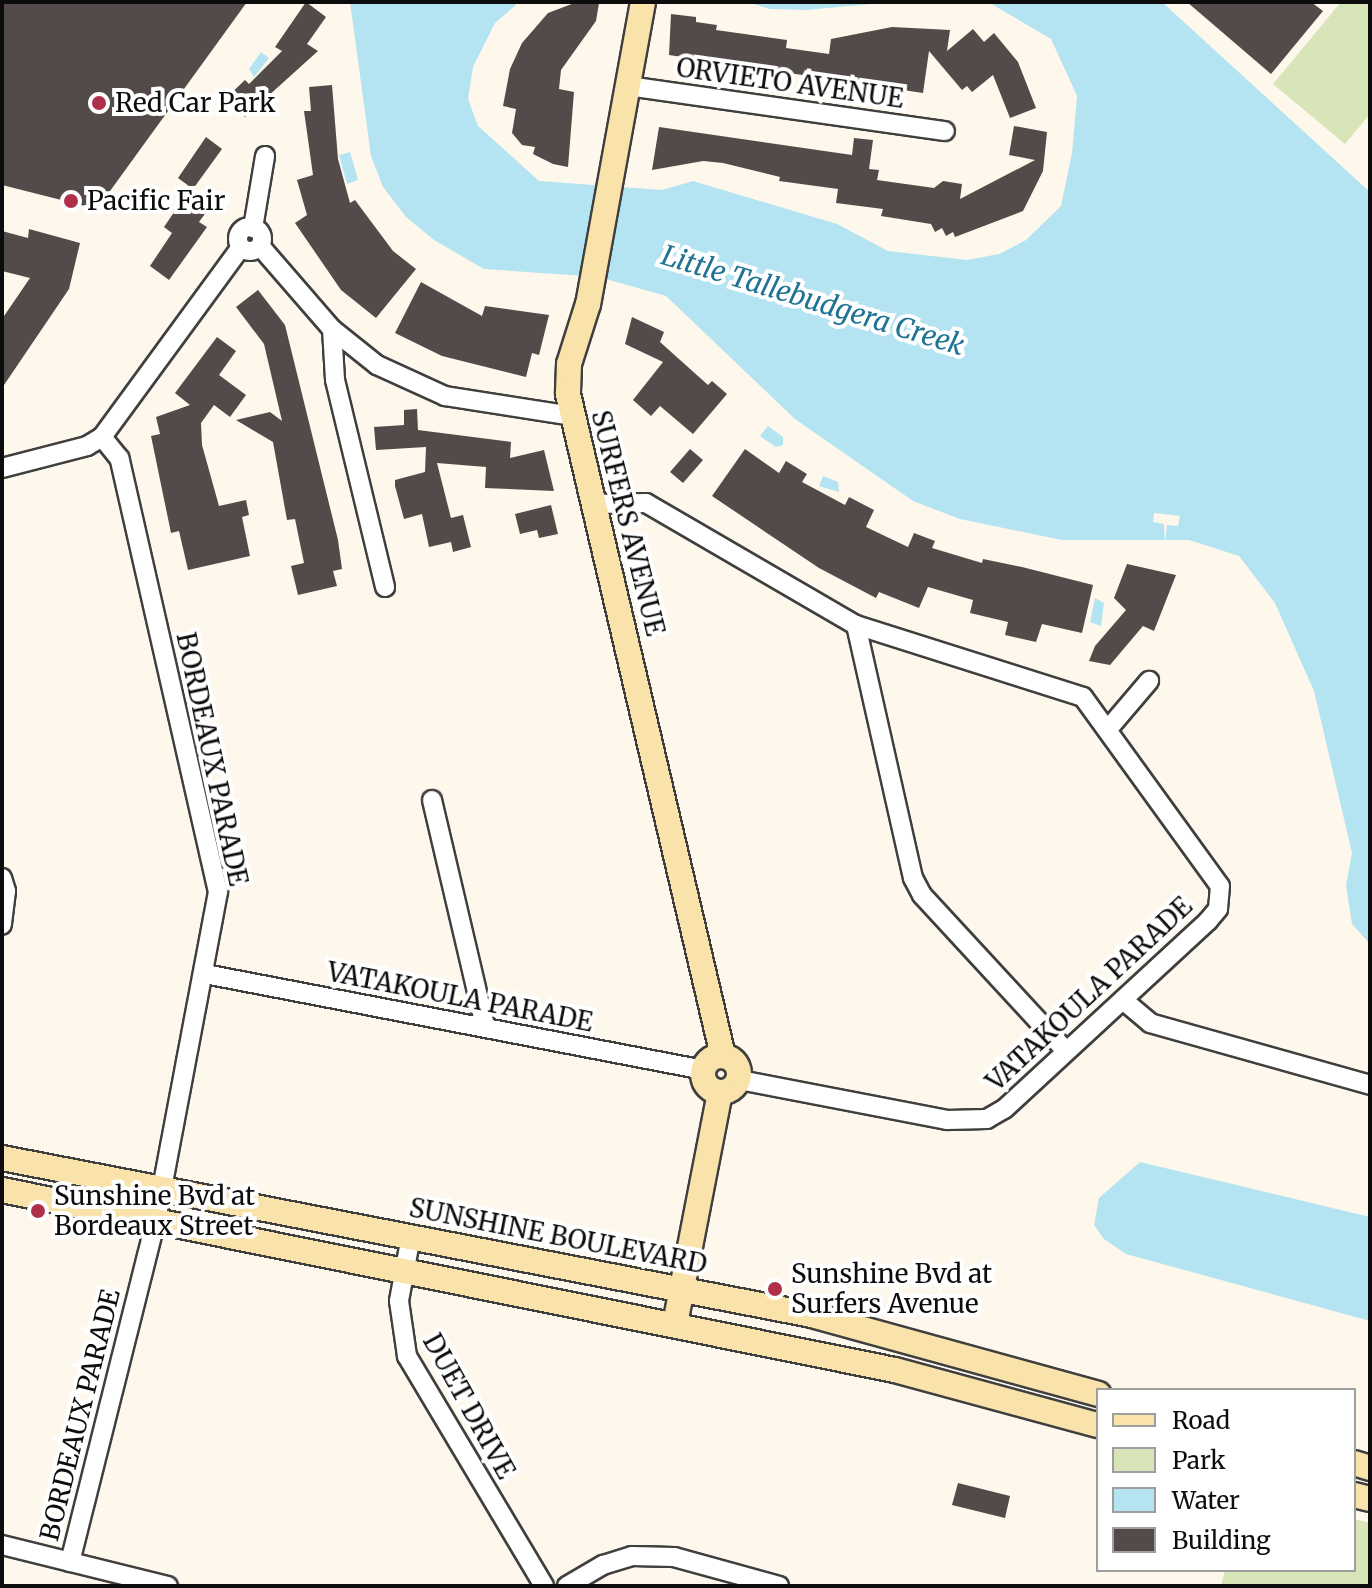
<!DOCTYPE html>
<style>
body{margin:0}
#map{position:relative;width:1372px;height:1588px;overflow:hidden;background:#fef7ec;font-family:Merriweather,serif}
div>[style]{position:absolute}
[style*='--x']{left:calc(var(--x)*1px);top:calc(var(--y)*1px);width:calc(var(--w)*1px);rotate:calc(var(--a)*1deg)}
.green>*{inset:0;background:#d7e5b8}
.water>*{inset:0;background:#b4e4f1}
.pier>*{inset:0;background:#fef7ec}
.building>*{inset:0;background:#534b49}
.roads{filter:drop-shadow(2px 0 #3f3f3f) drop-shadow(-2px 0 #3f3f3f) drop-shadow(0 2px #3f3f3f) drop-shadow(0 -2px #3f3f3f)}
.street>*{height:18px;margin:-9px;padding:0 9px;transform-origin:9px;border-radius:9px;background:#fff}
.street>.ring{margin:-9px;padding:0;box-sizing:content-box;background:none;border:18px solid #fff;border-radius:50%}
.secondary>*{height:24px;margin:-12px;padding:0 12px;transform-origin:12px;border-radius:12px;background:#f9e3ab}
.secondary>.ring{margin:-12px;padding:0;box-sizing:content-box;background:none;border:24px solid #f9e3ab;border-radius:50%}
.dots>*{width:22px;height:22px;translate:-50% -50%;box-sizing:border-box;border:4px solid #fff;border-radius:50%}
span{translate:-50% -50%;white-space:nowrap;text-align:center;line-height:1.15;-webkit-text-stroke:8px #fff;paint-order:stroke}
.street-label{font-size:26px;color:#0c0c0c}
.poi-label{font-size:26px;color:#0c0c0c}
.left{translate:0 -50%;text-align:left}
.water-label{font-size:28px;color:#1f7493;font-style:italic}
.frame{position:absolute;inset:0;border:4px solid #0c0c0c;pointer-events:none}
.legend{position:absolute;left:1096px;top:1388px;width:260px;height:184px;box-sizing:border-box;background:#fff;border:2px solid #9e9e9e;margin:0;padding:10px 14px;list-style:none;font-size:24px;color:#0c0c0c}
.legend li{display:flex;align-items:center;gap:16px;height:40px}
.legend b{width:40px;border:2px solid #9e9e9e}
</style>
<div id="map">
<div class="green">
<div style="clip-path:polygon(1341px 2px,1370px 2px,1370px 114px,1345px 144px,1273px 84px)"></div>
<div style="clip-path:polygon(1354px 1519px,1370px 1523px,1370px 1586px,1221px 1586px,1225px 1570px,1354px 1570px)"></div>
</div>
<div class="water">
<div style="clip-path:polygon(350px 2px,519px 2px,495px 23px,473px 67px,468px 99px,478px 126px,539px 181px,662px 190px,693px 181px,837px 224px,888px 251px,967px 260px,999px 254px,1026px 240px,1061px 206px,1072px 153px,1077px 96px,1051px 39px,988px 2px,1162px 2px,1370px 192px,1370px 944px,1352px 924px,1346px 885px,1352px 853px,1314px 691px,1275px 603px,1239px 556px,1189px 540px,1062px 540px,960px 519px,913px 501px,795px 419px,666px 296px,599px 277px,484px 269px,434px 240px,406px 217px,383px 187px,371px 156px)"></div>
<div style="clip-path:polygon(747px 2px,894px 2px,806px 10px,770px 9px)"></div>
<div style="clip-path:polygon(261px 52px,269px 58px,254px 77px,249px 69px)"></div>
<div style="clip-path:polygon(350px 152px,358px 180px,347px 184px,339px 155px)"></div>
<div style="clip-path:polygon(768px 426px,783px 437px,783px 445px,776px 447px,760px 436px)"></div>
<div style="clip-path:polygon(823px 476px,838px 482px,839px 492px,819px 486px)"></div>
<div style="clip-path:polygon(1095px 598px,1104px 603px,1101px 626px,1090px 622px)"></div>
<div style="clip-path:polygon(1140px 1162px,1370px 1217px,1370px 1321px,1126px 1254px,1104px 1239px,1094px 1225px,1099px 1198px)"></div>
</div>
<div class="pier">
<div style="clip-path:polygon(1154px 513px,1180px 516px,1178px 526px,1167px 525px,1165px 543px,1164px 524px,1153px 522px)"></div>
</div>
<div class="building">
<div style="clip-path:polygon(2px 2px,247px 2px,97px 209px,2px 185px)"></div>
<div style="clip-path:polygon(306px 2px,326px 17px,307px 44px,318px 51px,245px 117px,226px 98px,245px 80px,249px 84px,282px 51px,275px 47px)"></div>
<div style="clip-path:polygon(577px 2px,599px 3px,596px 21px,561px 70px,559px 89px,574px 92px,568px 167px,553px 164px,533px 154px,535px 147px,522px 145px,512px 133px,516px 109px,503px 106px,510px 69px,522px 43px,548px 13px)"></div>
<div style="clip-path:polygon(1187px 2px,1311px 2px,1323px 11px,1271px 74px)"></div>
<div style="clip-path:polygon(671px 14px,696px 17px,696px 22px,717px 25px,716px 30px,787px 40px,786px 48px,829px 54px,831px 39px,892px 27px,950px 30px,947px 51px,973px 29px,984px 42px,994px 33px,1018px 62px,1036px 108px,1010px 118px,993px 75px,972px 92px,967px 86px,962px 90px,929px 51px,923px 93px,669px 55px)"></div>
<div style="clip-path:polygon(332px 85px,338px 159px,350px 203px,355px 200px,393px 251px,416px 269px,376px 318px,341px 290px,295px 223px,307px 215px,297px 180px,313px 175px,304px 111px,311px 111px,309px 87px)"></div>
<div style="clip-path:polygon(1014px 126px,1047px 132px,1043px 171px,1023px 211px,955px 237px,953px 232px,946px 236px,942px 228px,935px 232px,931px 224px,881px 216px,883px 209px,836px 203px,838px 189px,779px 181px,780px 177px,723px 163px,703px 161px,652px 170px,659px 127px,852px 155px,854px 138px,873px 140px,869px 169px,879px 170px,877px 180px,934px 188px,943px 181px,962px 184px,960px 199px,1035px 160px,1009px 155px)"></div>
<div style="clip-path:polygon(206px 137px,222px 149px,193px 189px,178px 178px)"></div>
<div style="clip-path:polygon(185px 196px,207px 211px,199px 222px,207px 227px,169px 280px,150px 266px,172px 233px,164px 227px)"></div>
<div style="clip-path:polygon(29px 229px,80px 243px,69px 289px,2px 388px,2px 319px,30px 278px,2px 271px,2px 231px,28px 238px)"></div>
<div style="clip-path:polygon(421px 282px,482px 316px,485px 306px,549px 315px,539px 355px,532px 353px,526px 377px,442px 356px,395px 333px)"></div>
<div style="clip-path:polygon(258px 290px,285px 325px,338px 540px,342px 569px,333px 571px,337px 586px,298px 595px,291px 566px,304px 563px,295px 519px,287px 520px,273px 442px,236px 420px,270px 412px,282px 421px,264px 344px,236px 307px)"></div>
<div style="clip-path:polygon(632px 317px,664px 332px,660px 342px,708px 385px,712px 381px,727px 394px,693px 434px,660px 406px,651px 416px,633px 400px,663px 362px,625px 344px)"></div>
<div style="clip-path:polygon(217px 337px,236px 351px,219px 375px,246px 395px,230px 417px,214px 405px,201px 423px,202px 445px,219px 506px,246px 500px,249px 515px,242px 517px,250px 556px,188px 570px,179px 531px,171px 533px,151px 436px,160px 434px,156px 417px,190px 405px,175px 393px)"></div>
<div style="clip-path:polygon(417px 409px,418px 430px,511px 442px,510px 458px,544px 450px,554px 491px,485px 488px,486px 467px,437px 463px,451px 518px,463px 515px,471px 547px,453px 552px,451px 542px,429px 547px,422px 514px,404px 519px,395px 486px,395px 480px,425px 472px,426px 447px,376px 450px,374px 427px,404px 425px,404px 410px)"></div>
<div style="clip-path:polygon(690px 449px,703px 460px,683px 483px,670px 472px)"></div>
<div style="clip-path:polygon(745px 449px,779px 473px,786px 461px,807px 474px,802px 482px,845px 505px,849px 497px,874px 510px,866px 527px,908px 547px,914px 533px,935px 541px,932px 548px,982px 563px,983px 559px,1022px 567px,1093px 585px,1082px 633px,1042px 624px,1036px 642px,1005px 635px,1008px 622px,970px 613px,973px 600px,928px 587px,919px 608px,879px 592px,876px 598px,819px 568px,712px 496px)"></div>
<div style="clip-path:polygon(551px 505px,558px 534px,539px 538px,537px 530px,520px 534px,515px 514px)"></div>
<div style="clip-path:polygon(1127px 564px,1176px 575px,1154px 631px,1143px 626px,1110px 665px,1089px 661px,1095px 646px,1126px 610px,1114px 598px)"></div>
<div style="clip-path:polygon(958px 1483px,1010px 1496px,1005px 1518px,952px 1505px)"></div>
</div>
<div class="roads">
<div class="street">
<div style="--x:628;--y:86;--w:320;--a:8.1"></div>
<div class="ring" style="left:238px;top:227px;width:6px;height:6px"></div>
<div style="--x:253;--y:228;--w:73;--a:-80.5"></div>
<div style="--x:260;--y:246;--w:110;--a:49.1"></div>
<div style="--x:332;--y:329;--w:58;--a:38.7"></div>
<div style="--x:377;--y:365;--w:75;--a:24.5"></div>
<div style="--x:445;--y:396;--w:129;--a:8.9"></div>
<div style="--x:332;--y:329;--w:51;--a:86.6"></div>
<div style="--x:335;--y:380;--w:213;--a:76.4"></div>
<div style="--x:2;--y:468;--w:88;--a:-14.5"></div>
<div style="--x:87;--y:446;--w:17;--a:-31"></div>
<div style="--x:102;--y:437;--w:235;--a:-53.8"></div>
<div style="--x:596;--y:504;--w:50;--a:-1.1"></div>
<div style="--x:646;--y:503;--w:243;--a:30.2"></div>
<div style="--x:856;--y:625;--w:238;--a:17.6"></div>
<div style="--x:1083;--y:697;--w:233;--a:54.1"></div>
<div style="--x:1220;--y:886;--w:23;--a:95"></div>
<div style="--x:1218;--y:909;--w:16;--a:130"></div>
<div style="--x:1208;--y:921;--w:277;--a:137.3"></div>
<div style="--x:1004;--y:1109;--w:20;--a:150"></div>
<div style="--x:987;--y:1119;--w:40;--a:178.6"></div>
<div style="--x:947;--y:1120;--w:212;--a:-169.1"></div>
<div style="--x:856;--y:625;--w:259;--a:77.3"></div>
<div style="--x:913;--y:878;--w:19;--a:62"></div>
<div style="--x:922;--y:895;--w:212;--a:47.3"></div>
<div style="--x:1109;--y:728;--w:62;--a:-49.6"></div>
<div style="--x:432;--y:800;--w:232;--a:76.8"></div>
<div style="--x:2;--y:878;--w:14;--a:73"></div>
<div style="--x:6;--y:891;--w:34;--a:97"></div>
<div style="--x:205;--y:974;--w:508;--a:10.89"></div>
<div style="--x:1123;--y:1000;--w:35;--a:40"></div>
<div style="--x:1150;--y:1023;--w:229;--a:15.7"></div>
<div style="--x:411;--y:1236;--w:66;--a:100.5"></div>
<div style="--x:399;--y:1301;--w:56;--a:81.7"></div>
<div style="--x:407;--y:1356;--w:268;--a:59.2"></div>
<div style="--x:2;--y:1545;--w:171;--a:13.9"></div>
<div style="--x:70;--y:1562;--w:353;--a:-75.9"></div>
<div style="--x:156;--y:1220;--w:334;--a:-79.3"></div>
<div style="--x:218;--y:892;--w:445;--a:-102.8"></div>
<div style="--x:119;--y:458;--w:27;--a:-129"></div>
<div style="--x:567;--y:1586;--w:42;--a:-30.3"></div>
<div style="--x:603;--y:1565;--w:30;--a:-17"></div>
<div style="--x:632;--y:1556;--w:42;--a:1.4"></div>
<div style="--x:674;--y:1557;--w:109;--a:15.4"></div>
</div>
<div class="secondary">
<div style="--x:643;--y:2;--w:307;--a:100.3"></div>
<div style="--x:588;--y:304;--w:63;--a:107.6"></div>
<div style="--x:569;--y:364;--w:30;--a:92"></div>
<div style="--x:568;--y:394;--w:680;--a:76.82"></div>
<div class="ring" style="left:703px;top:1056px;width:12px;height:12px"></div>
<div style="--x:2;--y:1158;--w:825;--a:10.97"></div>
<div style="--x:812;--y:1315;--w:297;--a:15.4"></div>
<div style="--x:2;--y:1190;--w:911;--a:11.4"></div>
<div style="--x:895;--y:1370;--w:210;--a:15.2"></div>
<div style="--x:675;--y:1324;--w:236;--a:-79"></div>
<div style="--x:1354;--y:1463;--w:17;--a:17"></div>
<div style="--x:1354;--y:1495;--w:16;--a:14"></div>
</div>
</div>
<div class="dots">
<div style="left:99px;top:103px;background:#b02f4b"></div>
<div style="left:71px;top:201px;background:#b02f4b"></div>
<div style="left:38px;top:1211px;background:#b02f4b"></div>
<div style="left:775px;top:1289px;background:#b02f4b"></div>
</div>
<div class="street-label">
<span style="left:790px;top:83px;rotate:8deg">ORVIETO AVENUE</span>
<span style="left:628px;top:523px;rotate:76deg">SURFERS AVENUE</span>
<span style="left:212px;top:759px;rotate:78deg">BORDEAUX PARADE</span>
<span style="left:1089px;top:994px;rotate:-43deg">VATAKOULA PARADE</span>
<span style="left:460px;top:997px;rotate:11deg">VATAKOULA PARADE</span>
<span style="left:558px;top:1236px;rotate:11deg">SUNSHINE BOULEVARD</span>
<span style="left:469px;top:1406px;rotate:61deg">DUET DRIVE</span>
<span style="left:80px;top:1415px;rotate:-76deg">BORDEAUX PARADE</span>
</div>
<div class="poi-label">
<span class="left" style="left:115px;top:103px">Red Car Park</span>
<span class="left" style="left:87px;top:201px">Pacific Fair</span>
<span class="left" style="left:54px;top:1211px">Sunshine Bvd at<br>Bordeaux Street</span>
<span class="left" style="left:791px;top:1289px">Sunshine Bvd at<br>Surfers Avenue</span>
</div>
<div class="water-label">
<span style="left:813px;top:300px;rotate:17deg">Little Tallebudgera Creek</span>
</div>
<div class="frame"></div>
<ul class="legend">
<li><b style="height:10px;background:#f9e3ab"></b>Road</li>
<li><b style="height:22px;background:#d7e5b8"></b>Park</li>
<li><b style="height:22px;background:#b4e4f1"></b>Water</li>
<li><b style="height:22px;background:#534b49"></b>Building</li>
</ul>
</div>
